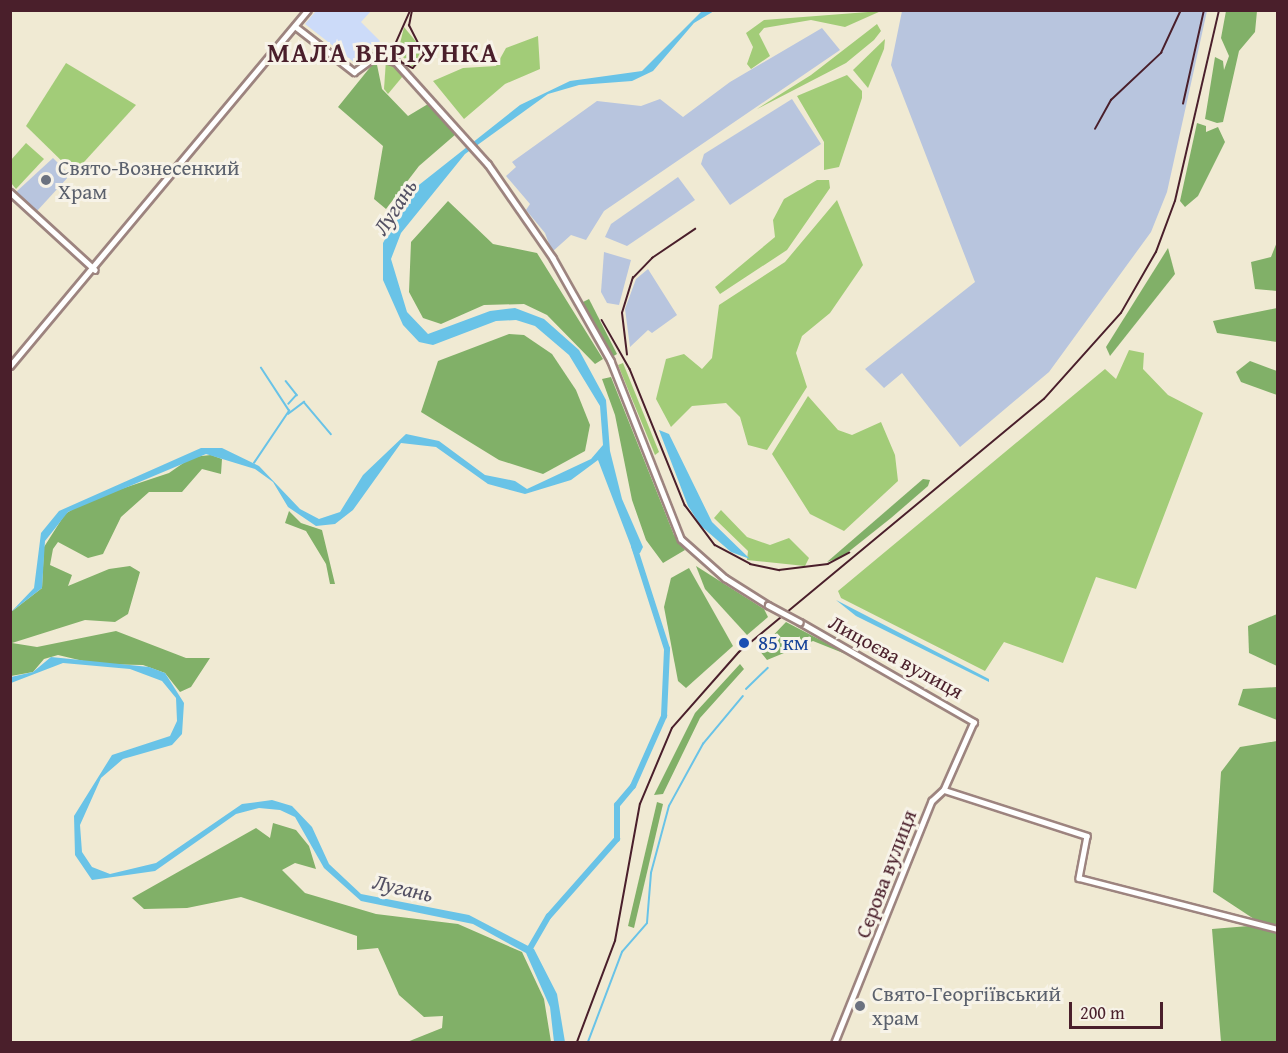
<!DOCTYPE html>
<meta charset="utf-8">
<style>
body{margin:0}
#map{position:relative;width:1288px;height:1053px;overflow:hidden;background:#f0ead3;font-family:"Gentium Book Plus",serif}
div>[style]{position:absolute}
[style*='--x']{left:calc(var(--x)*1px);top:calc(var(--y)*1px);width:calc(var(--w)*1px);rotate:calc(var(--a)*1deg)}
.built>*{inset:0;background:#ccdbf9}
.industrial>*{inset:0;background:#b8c5de}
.green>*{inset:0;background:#a2cc78}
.forest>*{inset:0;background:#81b068}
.water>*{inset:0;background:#69c3e7}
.stream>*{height:1.5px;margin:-0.75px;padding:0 0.75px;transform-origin:0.75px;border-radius:0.75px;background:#69c3e7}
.river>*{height:6px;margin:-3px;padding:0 3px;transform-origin:3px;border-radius:3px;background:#69c3e7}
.roads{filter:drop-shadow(2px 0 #9d847f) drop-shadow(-2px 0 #9d847f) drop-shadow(0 2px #9d847f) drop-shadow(0 -2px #9d847f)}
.tertiary>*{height:4.5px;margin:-2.25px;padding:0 2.25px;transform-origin:2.25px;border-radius:2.25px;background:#fff}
.tram>*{height:1.5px;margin:-0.75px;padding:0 0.75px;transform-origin:0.75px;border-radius:0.75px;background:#4a1f2b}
.rail>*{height:1.5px;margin:-0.75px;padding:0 0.75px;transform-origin:0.75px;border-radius:0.75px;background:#4a1f2b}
.bridges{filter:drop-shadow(2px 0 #9d847f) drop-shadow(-2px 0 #9d847f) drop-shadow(0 2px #9d847f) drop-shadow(0 -2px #9d847f)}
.tertiary-bridge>*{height:4.5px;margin:-2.25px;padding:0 2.25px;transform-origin:2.25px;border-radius:2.25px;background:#fff}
.dots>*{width:16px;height:16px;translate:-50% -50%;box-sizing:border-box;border:3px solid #f7f3e8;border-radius:50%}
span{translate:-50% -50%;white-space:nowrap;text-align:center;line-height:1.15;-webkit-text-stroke:6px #f7f3e8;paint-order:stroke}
.worship-label{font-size:21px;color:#5b616d}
.left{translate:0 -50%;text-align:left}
.transit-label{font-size:21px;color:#164399}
.street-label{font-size:21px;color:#4a1f2b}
.water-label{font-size:22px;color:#535063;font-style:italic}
.district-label{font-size:27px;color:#4a1f2b;font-weight:700;letter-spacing:1.5px}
.frame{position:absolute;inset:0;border:12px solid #4a1f2b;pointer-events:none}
.scale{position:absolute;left:1069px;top:1002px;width:94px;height:27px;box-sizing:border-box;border:3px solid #4a1f2b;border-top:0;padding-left:8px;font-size:18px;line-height:21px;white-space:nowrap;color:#4a1f2b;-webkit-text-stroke:4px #f7f3e8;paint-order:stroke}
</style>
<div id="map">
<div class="built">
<div style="clip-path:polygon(316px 11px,371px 11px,361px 22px,380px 41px,359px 66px,305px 24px)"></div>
</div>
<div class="industrial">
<div style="clip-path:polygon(902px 11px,1207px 11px,1167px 192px,1151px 232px,1049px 372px,960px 447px,902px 373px,884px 388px,865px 369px,975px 282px,891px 65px)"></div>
<div style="clip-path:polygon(822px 28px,840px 50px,604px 211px,586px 240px,571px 235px,552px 252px,545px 233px,526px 210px,530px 204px,506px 176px,516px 167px,512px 162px,597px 101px,641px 106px,660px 99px,683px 117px,730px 82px)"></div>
<div style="clip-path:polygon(792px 99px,821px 144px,730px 205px,701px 164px,704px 154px)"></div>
<div style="clip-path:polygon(53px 158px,70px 175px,37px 211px,16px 192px)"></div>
<div style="clip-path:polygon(678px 177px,695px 200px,627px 246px,605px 237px,611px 224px)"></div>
<div style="clip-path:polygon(604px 252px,631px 260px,619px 305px,607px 303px,601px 292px)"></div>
<div style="clip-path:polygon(648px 269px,677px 315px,652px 333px,648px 330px,630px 347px,625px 309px,636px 279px)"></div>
</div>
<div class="green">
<div style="clip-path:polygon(881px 11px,845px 27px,811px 20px,764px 28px,759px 34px,770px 56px,751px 69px,747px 64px,753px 47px,746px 33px,764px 20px)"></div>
<div style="clip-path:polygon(877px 24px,881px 31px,874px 40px,846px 63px,757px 109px,811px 75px)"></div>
<div style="clip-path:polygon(404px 27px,422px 49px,413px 67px,398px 52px)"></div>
<div style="clip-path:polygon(538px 36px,540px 69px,505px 84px,464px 119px,433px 81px,463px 68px,496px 66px,506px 48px)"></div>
<div style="clip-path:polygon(885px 39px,884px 49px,868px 88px,853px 70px)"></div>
<div style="clip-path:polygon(386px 60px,403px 76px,388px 94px,384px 89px)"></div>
<div style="clip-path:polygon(66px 63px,136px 105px,74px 173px,26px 126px)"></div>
<div style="clip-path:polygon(847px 75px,862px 91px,862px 98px,839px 167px,824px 170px,824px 142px,797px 96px)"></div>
<div style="clip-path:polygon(26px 143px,44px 159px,16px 189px,11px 183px,11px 160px)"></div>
<div style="clip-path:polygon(817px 180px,829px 180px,830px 188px,787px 250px,720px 294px,715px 287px,775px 237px,773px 220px,784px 199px)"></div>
<div style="clip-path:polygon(837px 200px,863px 265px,830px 313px,802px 336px,796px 353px,807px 387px,767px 450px,748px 445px,740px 417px,726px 403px,692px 406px,671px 427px,656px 399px,666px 359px,684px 354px,702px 369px,712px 358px,719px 305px,785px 262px)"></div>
<div style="clip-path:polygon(1129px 350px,1144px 353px,1143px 369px,1168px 395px,1203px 413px,1136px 589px,1096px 577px,1063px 663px,1004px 642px,985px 671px,841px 598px,838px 591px,1105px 369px,1116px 379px)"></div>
<div style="clip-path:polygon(623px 363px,659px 452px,655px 455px,618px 365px)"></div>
<div style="clip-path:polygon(808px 396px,838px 430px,852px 435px,881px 422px,895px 455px,898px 481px,844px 531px,810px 514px,772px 454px)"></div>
<div style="clip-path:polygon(721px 510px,747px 537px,770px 545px,789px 538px,809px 558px,805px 566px,747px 560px,748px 551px,714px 518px)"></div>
</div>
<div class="forest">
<div style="clip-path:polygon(1226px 11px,1257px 11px,1255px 32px,1239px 51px,1223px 122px,1217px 123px,1205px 119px,1215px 57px,1223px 61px,1224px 70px,1229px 56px,1221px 38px)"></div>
<div style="clip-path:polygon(376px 60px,382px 89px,408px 116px,428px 104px,456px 134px,419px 166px,386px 209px,374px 199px,383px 146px,338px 107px)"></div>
<div style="clip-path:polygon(1197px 123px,1206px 126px,1206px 132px,1218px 127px,1225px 142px,1198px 196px,1185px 207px,1180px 201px)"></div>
<div style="clip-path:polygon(448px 201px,493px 244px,537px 253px,603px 359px,595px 364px,547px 315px,524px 304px,484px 305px,441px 324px,423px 318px,409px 292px,411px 242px)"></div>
<div style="clip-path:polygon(1277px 242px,1277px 291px,1255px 289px,1251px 262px,1271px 257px)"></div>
<div style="clip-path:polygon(1168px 248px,1175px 274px,1110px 356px,1106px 347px)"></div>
<div style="clip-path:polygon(589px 299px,617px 354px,612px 357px,581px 303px)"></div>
<div style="clip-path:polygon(1277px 308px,1277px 342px,1217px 333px,1213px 321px)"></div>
<div style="clip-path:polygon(509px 334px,524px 335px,552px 354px,576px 390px,590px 425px,585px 451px,543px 474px,499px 460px,421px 412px,438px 361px)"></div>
<div style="clip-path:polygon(1250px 361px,1277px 371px,1277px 395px,1241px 382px,1236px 372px)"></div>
<div style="clip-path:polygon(611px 377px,674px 535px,685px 550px,663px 563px,646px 540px,632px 500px,615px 415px,602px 379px)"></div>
<div style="clip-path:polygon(211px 455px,222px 459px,221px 474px,202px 469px,182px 492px,149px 492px,121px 517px,103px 554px,88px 558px,58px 542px,53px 549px,50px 565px,72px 575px,68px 586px,109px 569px,130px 566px,140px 572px,128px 614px,115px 622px,85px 620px,12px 643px,37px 647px,116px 631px,186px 658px,210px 658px,191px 687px,180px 692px,165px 673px,143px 665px,96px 664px,58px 655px,44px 659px,33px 672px,11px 676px,11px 612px,42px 588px,44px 547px,65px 514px,88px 500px,169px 473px,192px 457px)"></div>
<div style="clip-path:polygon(923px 479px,930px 480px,928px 486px,891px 518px,842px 557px,827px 562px)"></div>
<div style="clip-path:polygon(289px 511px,301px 523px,322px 530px,335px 584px,330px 584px,326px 564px,306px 531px,285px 523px)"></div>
<div style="clip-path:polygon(696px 566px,764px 609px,768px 617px,747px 635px,705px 589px)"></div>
<div style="clip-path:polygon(689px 568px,733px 646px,686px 688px,678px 681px,664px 607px,671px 578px)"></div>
<div style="clip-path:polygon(1277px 614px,1277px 666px,1249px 653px,1248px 626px)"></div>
<div style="clip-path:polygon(786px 622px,853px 657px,813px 641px,767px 660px,759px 650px)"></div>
<div style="clip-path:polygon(740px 664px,744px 669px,700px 718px,663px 794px,654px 795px,695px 713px)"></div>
<div style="clip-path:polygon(1277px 687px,1277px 720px,1238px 705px,1243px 689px)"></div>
<div style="clip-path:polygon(1277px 741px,1277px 1042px,1221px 1042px,1212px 929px,1249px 926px,1254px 919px,1213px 892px,1221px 772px,1240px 747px)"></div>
<div style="clip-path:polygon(657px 802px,663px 804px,634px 928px,628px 926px)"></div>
<div style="clip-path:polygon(273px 823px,296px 830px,309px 846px,316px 869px,295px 863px,282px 870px,305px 893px,376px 914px,458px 924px,522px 952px,544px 999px,551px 1042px,407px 1042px,442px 1028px,443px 1016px,424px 1017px,399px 995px,378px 948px,357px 950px,357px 936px,241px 897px,187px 908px,144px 909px,132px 898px,256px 828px,270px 838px)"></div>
</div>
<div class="water">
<div style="clip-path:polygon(702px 11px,714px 11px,694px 23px,653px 71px,632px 81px,579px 85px,548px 94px,465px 154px,401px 233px,391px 259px,407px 312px,428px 334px,490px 311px,515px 308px,544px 319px,579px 350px,606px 400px,610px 451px,622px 499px,643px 547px,640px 553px,634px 554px,598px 460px,571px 480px,525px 494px,488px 484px,436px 447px,401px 443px,353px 510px,335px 524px,316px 526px,288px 507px,273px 482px,255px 469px,206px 454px,68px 512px,45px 541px,42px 588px,11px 612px,34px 588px,41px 533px,59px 511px,201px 448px,222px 448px,259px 466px,300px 509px,319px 519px,340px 512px,363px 475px,406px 434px,439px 441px,485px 475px,515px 481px,527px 489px,591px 459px,603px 445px,600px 406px,569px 355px,535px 326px,516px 320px,496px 321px,433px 345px,419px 342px,403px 325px,383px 280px,383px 243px,410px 192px,520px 105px,570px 81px,642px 71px)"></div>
<div style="clip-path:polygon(659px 430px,669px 434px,712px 522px,750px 559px,731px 552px,701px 526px,688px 506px)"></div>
<div style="clip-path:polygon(836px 600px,989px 679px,989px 682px,856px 616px)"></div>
<div style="clip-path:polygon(51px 657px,149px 667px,165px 673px,184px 703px,182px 734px,172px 745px,123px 759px,101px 778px,80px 825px,82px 852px,92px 867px,110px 874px,156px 863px,242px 804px,272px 800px,292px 806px,312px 827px,329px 864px,361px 894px,469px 915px,534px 949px,557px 994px,565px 1042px,554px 1042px,550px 1007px,526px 953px,473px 924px,361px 901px,324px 868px,295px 817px,280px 810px,259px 808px,236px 814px,155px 871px,92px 880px,75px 855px,74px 816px,112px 755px,170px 736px,177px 721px,176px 698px,162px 681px,130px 669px,63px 663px,11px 683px,11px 677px,33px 672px)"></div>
</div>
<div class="stream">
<div style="--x:286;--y:381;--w:18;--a:52"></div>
<div style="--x:297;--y:395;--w:12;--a:132"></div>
<div style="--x:288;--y:414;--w:20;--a:-37"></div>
<div style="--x:304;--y:402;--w:42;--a:49.8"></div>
<div style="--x:254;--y:463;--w:63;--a:-56.1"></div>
<div style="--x:289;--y:411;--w:51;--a:-123.1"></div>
<div style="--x:746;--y:689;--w:30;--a:-44"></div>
<div style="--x:588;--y:1042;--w:96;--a:-69.3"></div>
<div style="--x:622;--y:952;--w:38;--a:-49"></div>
<div style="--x:647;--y:923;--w:50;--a:-85.4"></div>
<div style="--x:651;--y:873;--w:69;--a:-75"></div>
<div style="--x:669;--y:806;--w:71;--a:-61.3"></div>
<div style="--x:703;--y:744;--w:62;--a:-50.2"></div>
</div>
<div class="river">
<div style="--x:529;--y:950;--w:39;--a:-60"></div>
<div style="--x:549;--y:916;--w:103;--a:-48.6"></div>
<div style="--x:617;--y:839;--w:34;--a:-90"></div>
<div style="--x:617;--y:805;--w:25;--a:-50"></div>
<div style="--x:633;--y:786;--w:77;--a:-66.1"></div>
<div style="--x:664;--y:716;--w:67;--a:-87.4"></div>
<div style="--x:667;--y:649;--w:108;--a:-107.8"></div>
</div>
<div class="roads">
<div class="tertiary">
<div style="--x:295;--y:26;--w:75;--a:37.9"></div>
<div style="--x:354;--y:72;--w:27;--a:-36"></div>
<div style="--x:376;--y:56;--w:21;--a:17"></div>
<div style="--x:396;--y:62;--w:137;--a:48"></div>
<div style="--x:488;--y:164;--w:114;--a:55.3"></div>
<div style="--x:553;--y:258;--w:118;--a:60.6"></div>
<div style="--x:611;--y:361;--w:191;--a:68.5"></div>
<div style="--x:681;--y:539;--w:59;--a:41.6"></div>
<div style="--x:725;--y:578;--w:51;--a:32.1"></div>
<div style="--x:10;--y:192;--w:115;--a:42.5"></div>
<div style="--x:10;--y:366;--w:464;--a:-50.1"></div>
<div style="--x:800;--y:622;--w:201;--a:29.9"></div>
<div style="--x:974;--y:722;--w:74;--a:113.8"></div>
<div style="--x:944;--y:790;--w:16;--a:137"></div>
<div style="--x:932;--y:801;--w:260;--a:111.9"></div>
<div style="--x:944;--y:790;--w:150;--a:17.8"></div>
<div style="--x:1087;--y:836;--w:43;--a:100.8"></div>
<div style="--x:1079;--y:878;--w:205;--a:14.4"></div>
</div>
</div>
<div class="tram">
<div style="--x:411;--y:10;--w:37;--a:114"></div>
<div style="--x:396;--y:44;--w:19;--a:74"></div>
<div style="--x:401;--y:62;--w:13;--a:27"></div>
<div style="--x:413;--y:68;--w:17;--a:-50"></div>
<div style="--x:424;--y:55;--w:33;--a:-117"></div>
<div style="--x:409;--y:26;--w:16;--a:-79"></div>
</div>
<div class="rail">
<div style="--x:1183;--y:104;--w:96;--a:-77.4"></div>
<div style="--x:1095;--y:129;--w:33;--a:-61"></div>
<div style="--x:1111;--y:100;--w:69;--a:-43.2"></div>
<div style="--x:1161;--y:53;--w:47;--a:-65.1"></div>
<div style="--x:602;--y:320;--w:56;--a:60.3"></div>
<div style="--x:630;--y:369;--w:147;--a:68"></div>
<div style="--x:685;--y:505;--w:50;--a:53.1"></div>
<div style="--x:715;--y:545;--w:40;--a:28"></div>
<div style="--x:750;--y:564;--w:30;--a:12"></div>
<div style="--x:779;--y:570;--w:49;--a:-7"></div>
<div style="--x:828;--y:564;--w:24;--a:-28"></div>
<div style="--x:627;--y:355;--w:42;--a:-96.8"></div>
<div style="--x:622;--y:313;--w:37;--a:-73"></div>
<div style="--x:633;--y:278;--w:28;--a:-46"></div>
<div style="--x:652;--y:258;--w:52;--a:-34"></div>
<div style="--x:577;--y:1042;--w:108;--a:-69.4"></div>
<div style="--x:615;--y:941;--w:139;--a:-79.7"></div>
<div style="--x:640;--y:804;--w:82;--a:-67.2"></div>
<div style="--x:672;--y:728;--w:101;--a:-48.6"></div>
<div style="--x:739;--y:652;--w:396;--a:-39.7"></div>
<div style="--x:1044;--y:399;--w:115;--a:-48.2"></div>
<div style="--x:1121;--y:313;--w:70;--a:-60.2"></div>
<div style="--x:1156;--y:252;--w:54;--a:-69.6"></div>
<div style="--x:1175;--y:201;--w:196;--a:-77"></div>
</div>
<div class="bridges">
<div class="tertiary-bridge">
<div style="--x:768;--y:605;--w:36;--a:28"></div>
</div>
</div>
<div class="dots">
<div style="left:46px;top:180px;background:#6b7280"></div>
<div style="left:744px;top:643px;background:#1a4fb4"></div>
<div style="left:860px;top:1006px;background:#6b7280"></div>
</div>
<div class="worship-label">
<span class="left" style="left:58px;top:180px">Свято-Вознесенкий<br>Храм</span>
<span class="left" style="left:872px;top:1006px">Свято-Георгіївський<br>храм</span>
</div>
<div class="transit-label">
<span class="left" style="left:758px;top:643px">85 км</span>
</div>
<div class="street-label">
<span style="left:896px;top:657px;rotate:29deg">Лицоєва вулиця</span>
<span style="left:886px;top:874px;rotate:-69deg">Сєрова вулиця</span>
</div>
<div class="water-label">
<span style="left:395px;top:207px;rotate:-57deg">Лугань</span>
<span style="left:403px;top:888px;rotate:13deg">Лугань</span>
</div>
<div class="district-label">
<span style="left:383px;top:53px">МАЛА ВЕРГУНКА</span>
</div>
<div class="frame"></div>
<div class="scale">200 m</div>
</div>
